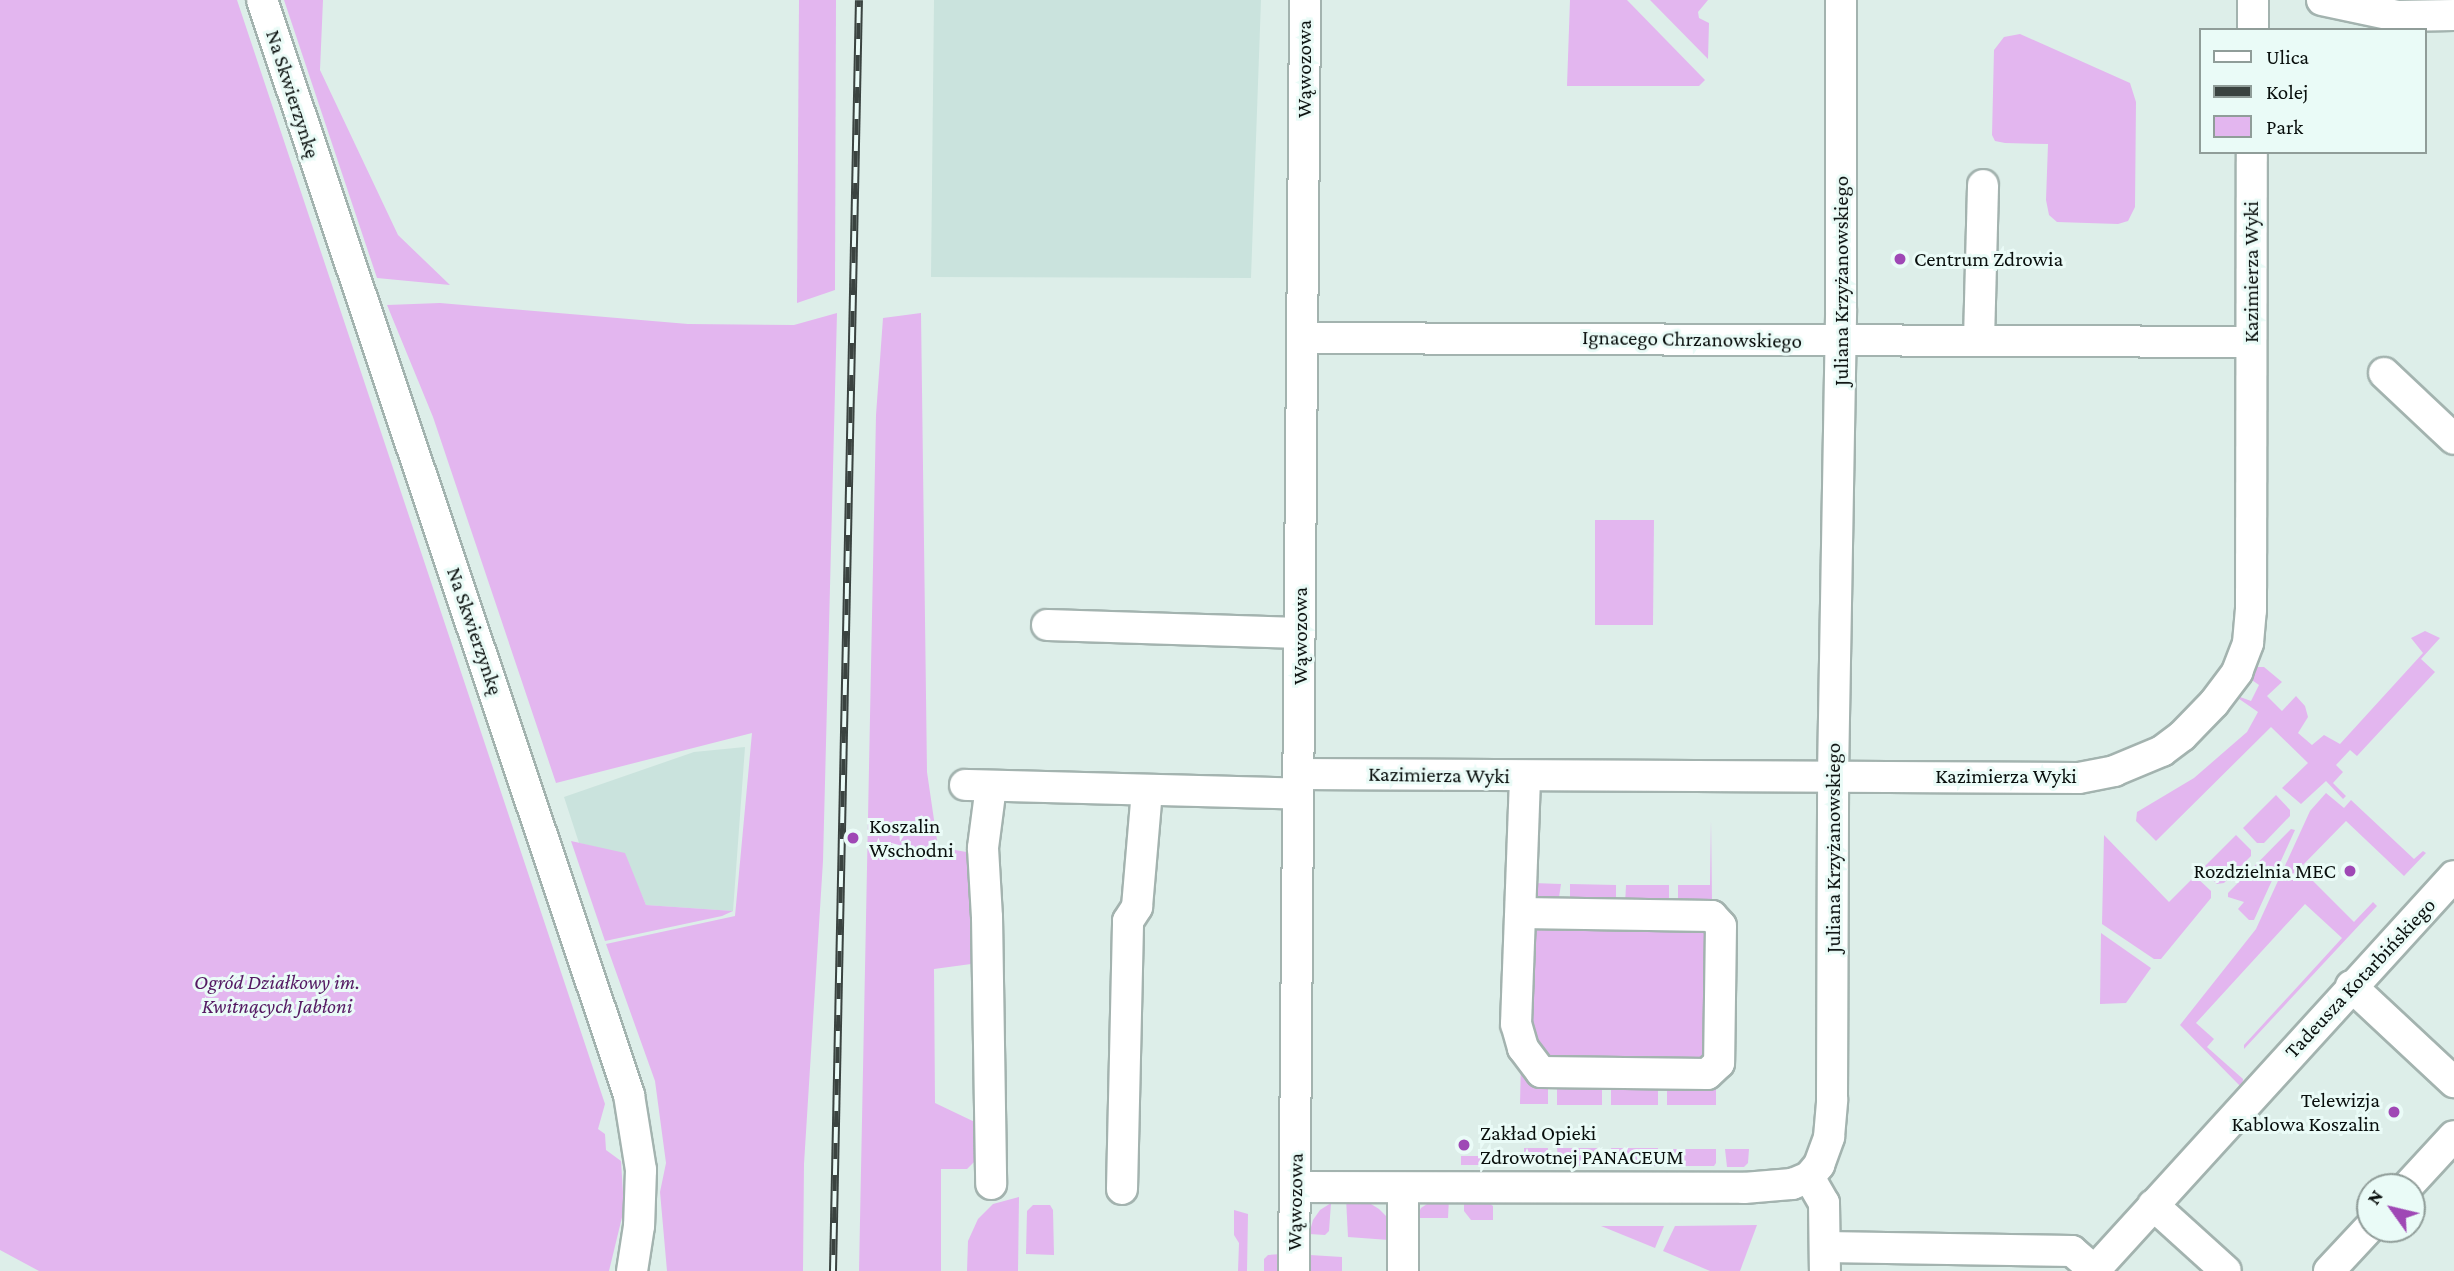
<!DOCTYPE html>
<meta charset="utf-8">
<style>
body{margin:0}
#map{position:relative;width:2454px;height:1271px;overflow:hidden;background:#ddeee9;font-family:"Crimson Pro",serif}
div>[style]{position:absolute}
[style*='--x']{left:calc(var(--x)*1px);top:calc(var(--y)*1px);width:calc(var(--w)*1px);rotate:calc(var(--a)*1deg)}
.built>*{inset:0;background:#cae3dd}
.green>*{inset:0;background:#e3b6ef}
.roads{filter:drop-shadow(2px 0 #a3b3af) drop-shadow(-2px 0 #a3b3af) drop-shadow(0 2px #a3b3af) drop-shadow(0 -2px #a3b3af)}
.minor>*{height:30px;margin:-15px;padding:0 15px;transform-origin:15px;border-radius:15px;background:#fff}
.rail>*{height:8px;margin-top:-4px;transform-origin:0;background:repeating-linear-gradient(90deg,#eafbf7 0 16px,#3a4340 0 32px);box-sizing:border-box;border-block:2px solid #3a4340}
.dots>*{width:19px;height:19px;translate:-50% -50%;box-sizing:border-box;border:4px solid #eafbf7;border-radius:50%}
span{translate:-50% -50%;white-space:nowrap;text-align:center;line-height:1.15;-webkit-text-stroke:6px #eafbf7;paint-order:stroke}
.street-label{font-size:21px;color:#090f0d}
.poi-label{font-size:21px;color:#090f0d}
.left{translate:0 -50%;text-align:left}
.right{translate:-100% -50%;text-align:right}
.park-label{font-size:21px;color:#541962;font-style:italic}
.legend{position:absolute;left:2199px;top:28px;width:228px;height:126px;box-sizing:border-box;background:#eafbf7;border:2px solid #909d99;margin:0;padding:9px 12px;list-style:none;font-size:21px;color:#090f0d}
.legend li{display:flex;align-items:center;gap:14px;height:35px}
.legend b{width:35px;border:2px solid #909d99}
.north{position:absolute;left:2356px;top:1173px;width:70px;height:70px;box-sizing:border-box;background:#eafbf7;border:2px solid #909d99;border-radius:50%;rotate:304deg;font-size:19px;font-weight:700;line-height:28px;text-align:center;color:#090f0d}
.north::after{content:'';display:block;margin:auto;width:24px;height:32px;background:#9f48b5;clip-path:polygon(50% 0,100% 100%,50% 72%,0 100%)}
</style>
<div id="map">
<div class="built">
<div style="clip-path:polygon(934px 0,1261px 0,1251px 278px,931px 277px)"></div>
<div style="clip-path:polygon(745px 747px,733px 911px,646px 905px,624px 854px,579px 843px,564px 797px,694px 752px)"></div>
</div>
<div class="green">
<div style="clip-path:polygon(0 0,237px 0,605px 1104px,598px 1129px,605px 1134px,606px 1150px,621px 1161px,624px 1209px,609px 1271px,39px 1271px,0 1250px)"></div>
<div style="clip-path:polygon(284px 0,323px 0,320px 70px,398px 235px,450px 285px,377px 278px)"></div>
<div style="clip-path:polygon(799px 0,836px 0,835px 290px,797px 303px)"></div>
<div style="clip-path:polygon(1570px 0,1627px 0,1705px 80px,1699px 86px,1567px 86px)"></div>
<div style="clip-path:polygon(1650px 0,1708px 0,1698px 12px,1699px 18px,1709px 23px,1708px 59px)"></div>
<div style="clip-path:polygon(2020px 34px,2130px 83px,2136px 102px,2135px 207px,2128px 221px,2118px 224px,2057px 222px,2049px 215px,2046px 200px,2048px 144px,2005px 143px,1995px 141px,1992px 135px,1994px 50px,2004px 37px)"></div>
<div style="clip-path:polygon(440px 303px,688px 324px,794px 325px,837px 313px,823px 861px,804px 1164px,803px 1271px,667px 1271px,660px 1192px,666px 1163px,655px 1081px,606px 944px,735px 916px,752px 733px,556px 783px,433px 417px,387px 305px)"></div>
<div style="clip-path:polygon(921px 313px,927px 772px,938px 847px,972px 853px,971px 964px,934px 969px,935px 1103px,979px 1124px,980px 1156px,967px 1169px,941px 1169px,941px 1271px,859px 1271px,876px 415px,883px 318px)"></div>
<div style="clip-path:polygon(1595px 520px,1654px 520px,1653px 625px,1595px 625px)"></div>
<div style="clip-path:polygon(2425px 631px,2440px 638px,2421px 659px,2435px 672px,2357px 756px,2350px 750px,2336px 765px,2343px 772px,2333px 783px,2346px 796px,2343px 799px,2326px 781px,2301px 804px,2282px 788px,2308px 763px,2271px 727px,2156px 841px,2136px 821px,2137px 812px,2194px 778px,2247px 732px,2258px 712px,2232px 694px,2251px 701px,2259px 685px,2249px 678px,2252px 667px,2264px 667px,2282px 682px,2267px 696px,2282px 711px,2296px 696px,2305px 706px,2308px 717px,2298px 733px,2312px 745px,2324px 735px,2340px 744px,2423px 653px,2411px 638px)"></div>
<div style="clip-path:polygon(2326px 793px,2344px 808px,2351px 800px,2414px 859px,2423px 851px,2426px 853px,2404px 876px,2346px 821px,2300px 868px,2354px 922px,2373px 902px,2377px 906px,2244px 1049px,2244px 1045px,2342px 938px,2305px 904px,2196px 1023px,2214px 1039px,2207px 1047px,2243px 1079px,2242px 1088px,2180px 1025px,2256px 929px,2310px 811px)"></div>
<div style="clip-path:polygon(2276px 795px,2290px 810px,2290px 816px,2264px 843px,2257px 843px,2243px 828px)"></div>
<div style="clip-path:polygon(1711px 820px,1712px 900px,1707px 906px,1678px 901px,1678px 885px,1710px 885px)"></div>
<div style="clip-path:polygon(2291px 829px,2295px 830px,2254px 920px,2249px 920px,2238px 909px,2244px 902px,2228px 897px,2228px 893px)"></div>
<div style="clip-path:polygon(2104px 835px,2169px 902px,2195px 876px,2211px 891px,2211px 898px,2161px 959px,2154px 959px,2102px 924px)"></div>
<div style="clip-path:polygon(2236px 835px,2251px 850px,2251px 856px,2224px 883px,2217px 884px,2202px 869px)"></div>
<div style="clip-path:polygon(571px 841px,625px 853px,646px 905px,733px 911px,722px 916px,605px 941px)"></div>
<div style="clip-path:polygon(1533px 883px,1561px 884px,1558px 904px,1531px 904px)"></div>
<div style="clip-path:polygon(1570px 884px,1616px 885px,1616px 905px,1570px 904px)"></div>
<div style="clip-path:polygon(1626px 885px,1669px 885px,1669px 905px,1625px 905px)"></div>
<div style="clip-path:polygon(1528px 920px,1706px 922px,1709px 1059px,1543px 1064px,1524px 1033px)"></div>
<div style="clip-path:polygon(2101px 933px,2151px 968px,2126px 1003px,2100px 1004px)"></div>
<div style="clip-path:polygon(1521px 1060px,1548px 1084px,1548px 1104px,1520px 1104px)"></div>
<div style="clip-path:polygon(1557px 1084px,1602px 1084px,1602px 1105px,1557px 1105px)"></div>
<div style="clip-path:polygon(1611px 1084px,1658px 1084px,1658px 1105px,1611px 1105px)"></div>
<div style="clip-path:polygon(1667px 1084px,1716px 1085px,1716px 1105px,1667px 1105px)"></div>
<div style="clip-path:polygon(1524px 1148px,1548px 1148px,1546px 1165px,1525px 1165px)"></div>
<div style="clip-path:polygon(1557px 1148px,1601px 1148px,1601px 1162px,1599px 1166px,1559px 1165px)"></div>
<div style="clip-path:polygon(1611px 1148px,1658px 1148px,1658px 1163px,1656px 1166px,1612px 1166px)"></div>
<div style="clip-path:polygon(1667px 1149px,1716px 1149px,1716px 1163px,1714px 1166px,1669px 1166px)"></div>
<div style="clip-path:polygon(1725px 1149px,1749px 1149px,1748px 1163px,1744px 1167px,1727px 1167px)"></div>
<div style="clip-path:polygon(1461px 1156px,1518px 1156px,1518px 1162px,1516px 1165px,1461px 1165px)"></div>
<div style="clip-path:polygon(1019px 1197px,1018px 1271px,967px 1271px,968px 1241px,978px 1219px,993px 1204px)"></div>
<div style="clip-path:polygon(1346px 1198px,1363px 1199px,1379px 1209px,1386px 1216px,1389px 1240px,1348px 1237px)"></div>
<div style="clip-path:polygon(1449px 1198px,1448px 1218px,1416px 1218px,1421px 1208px,1430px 1202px)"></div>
<div style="clip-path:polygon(1481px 1198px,1493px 1206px,1493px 1220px,1471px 1220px,1464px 1211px,1464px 1201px)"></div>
<div style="clip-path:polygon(1331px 1203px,1329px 1231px,1325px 1235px,1309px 1234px,1313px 1220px,1320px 1210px)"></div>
<div style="clip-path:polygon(1033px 1205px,1050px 1205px,1053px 1210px,1054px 1255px,1026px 1254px,1027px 1211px)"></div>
<div style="clip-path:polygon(1234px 1210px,1248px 1214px,1247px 1271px,1238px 1271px,1239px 1243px,1234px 1235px)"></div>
<div style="clip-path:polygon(1757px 1225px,1740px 1271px,1710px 1271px,1663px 1251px,1675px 1226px)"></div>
<div style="clip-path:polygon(1601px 1226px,1664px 1226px,1655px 1248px)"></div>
<div style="clip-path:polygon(1282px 1254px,1282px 1271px,1264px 1271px,1264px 1259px,1268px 1255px)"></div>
<div style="clip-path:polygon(1310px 1255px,1342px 1257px,1342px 1271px,1310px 1271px)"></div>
</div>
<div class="roads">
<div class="minor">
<div style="--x:262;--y:0;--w:1155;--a:71.47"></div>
<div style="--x:629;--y:1095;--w:76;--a:80.9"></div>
<div style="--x:641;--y:1170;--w:56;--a:92"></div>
<div style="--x:639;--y:1226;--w:46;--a:98.8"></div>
<div style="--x:2322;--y:0;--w:77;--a:12"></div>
<div style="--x:2397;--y:16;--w:57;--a:-1"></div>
<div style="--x:2253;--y:30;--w:30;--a:-90"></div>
<div style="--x:1302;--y:338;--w:949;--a:0.24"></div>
<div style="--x:1979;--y:340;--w:155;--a:-88.5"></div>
<div style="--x:2384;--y:373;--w:96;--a:43.3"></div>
<div style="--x:1047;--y:625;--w:253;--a:1.8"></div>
<div style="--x:1298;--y:774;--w:781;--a:0.29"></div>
<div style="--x:2079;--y:778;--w:36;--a:-11"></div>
<div style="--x:2114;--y:771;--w:52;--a:-22.6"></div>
<div style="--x:2162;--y:751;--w:25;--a:-37"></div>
<div style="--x:2182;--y:736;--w:46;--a:-45.9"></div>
<div style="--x:2214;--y:703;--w:39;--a:-53"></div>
<div style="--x:2237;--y:672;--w:31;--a:-69"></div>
<div style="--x:2248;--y:643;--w:32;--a:-85"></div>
<div style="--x:2251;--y:611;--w:459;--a:-89.9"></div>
<div style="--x:965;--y:785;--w:333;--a:1.5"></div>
<div style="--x:991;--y:786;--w:63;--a:97.4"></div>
<div style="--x:983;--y:848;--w:69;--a:86.7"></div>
<div style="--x:987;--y:917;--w:267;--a:89.1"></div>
<div style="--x:1522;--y:913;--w:190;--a:0.9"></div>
<div style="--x:1712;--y:916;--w:13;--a:48"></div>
<div style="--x:1721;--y:926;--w:137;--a:90.8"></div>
<div style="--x:1719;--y:1063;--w:16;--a:137"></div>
<div style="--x:1707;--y:1074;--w:166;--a:-179.3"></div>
<div style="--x:1541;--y:1072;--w:30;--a:-127"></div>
<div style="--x:1523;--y:1048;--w:25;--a:-106"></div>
<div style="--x:1516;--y:1024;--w:248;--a:-87.9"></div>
<div style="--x:2351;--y:986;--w:141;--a:43"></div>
<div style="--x:1809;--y:1177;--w:30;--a:60"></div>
<div style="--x:1824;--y:1203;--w:68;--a:89.2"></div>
<div style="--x:1296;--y:1187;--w:448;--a:0.1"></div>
<div style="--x:1744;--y:1188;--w:48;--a:-4.8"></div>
<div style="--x:1792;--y:1184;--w:18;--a:-22"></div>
<div style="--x:1809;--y:1177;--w:16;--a:-50"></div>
<div style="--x:1819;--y:1165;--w:30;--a:-70"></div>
<div style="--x:1829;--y:1137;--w:38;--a:-85"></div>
<div style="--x:1832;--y:1099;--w:324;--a:-89.8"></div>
<div style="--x:1833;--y:775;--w:466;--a:-89"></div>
<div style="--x:1841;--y:309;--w:309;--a:-90"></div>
<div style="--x:2407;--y:1187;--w:69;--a:-47.3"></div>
<div style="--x:1403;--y:1188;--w:83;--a:90"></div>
<div style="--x:1122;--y:1189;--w:268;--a:-88.7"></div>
<div style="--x:1128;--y:921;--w:17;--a:-57"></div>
<div style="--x:1137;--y:907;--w:117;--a:-85.1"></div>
<div style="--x:2153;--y:1205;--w:98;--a:42.1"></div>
<div style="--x:1825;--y:1247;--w:247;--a:0.9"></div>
<div style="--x:2072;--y:1251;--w:29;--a:41"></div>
<div style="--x:1294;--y:1271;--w:1271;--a:-89.5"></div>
<div style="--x:2094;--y:1271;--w:534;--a:-47.65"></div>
<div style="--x:2329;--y:1271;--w:60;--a:-47"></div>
</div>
</div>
<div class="rail">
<div style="--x:833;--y:1271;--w:1271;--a:-88.83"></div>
</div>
<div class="dots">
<div style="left:1900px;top:259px;background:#9f48b5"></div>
<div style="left:853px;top:838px;background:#9f48b5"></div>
<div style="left:2350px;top:871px;background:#9f48b5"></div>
<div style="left:2394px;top:1112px;background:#9f48b5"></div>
<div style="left:1464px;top:1145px;background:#9f48b5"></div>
</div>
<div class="street-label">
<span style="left:1304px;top:69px;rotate:-90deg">Wąwozowa</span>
<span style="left:293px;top:94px;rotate:72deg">Na Skwierzynkę</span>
<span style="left:2251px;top:272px;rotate:-90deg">Kazimierza Wyki</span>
<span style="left:1841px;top:281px;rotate:-90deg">Juliana Krzyżanowskiego</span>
<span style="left:1692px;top:339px;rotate:1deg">Ignacego Chrzanowskiego</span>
<span style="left:475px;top:631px;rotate:71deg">Na Skwierzynkę</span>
<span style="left:1300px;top:636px;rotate:-90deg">Wąwozowa</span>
<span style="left:1439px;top:775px;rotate:1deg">Kazimierza Wyki</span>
<span style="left:2006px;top:776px">Kazimierza Wyki</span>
<span style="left:1833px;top:848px;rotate:-90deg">Juliana Krzyżanowskiego</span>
<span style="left:2360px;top:978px;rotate:-47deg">Tadeusza Kotarbińskiego</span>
<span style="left:1295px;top:1202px;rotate:-89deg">Wąwozowa</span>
</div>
<div class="poi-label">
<span class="left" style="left:1914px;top:259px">Centrum Zdrowia</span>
<span class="left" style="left:869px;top:838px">Koszalin<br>Wschodni</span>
<span class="right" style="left:2336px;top:871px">Rozdzielnia MEC</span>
<span class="right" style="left:2380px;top:1112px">Telewizja<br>Kablowa Koszalin</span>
<span class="left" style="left:1480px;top:1145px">Zakład Opieki<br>Zdrowotnej PANACEUM</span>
</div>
<div class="park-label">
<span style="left:277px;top:994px">Ogród Działkowy im.<br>Kwitnących Jabłoni</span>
</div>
<ul class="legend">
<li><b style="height:9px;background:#fff"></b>Ulica</li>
<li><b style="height:9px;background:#3a4340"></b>Kolej</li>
<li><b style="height:19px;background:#e3b6ef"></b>Park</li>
</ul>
<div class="north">N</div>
</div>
